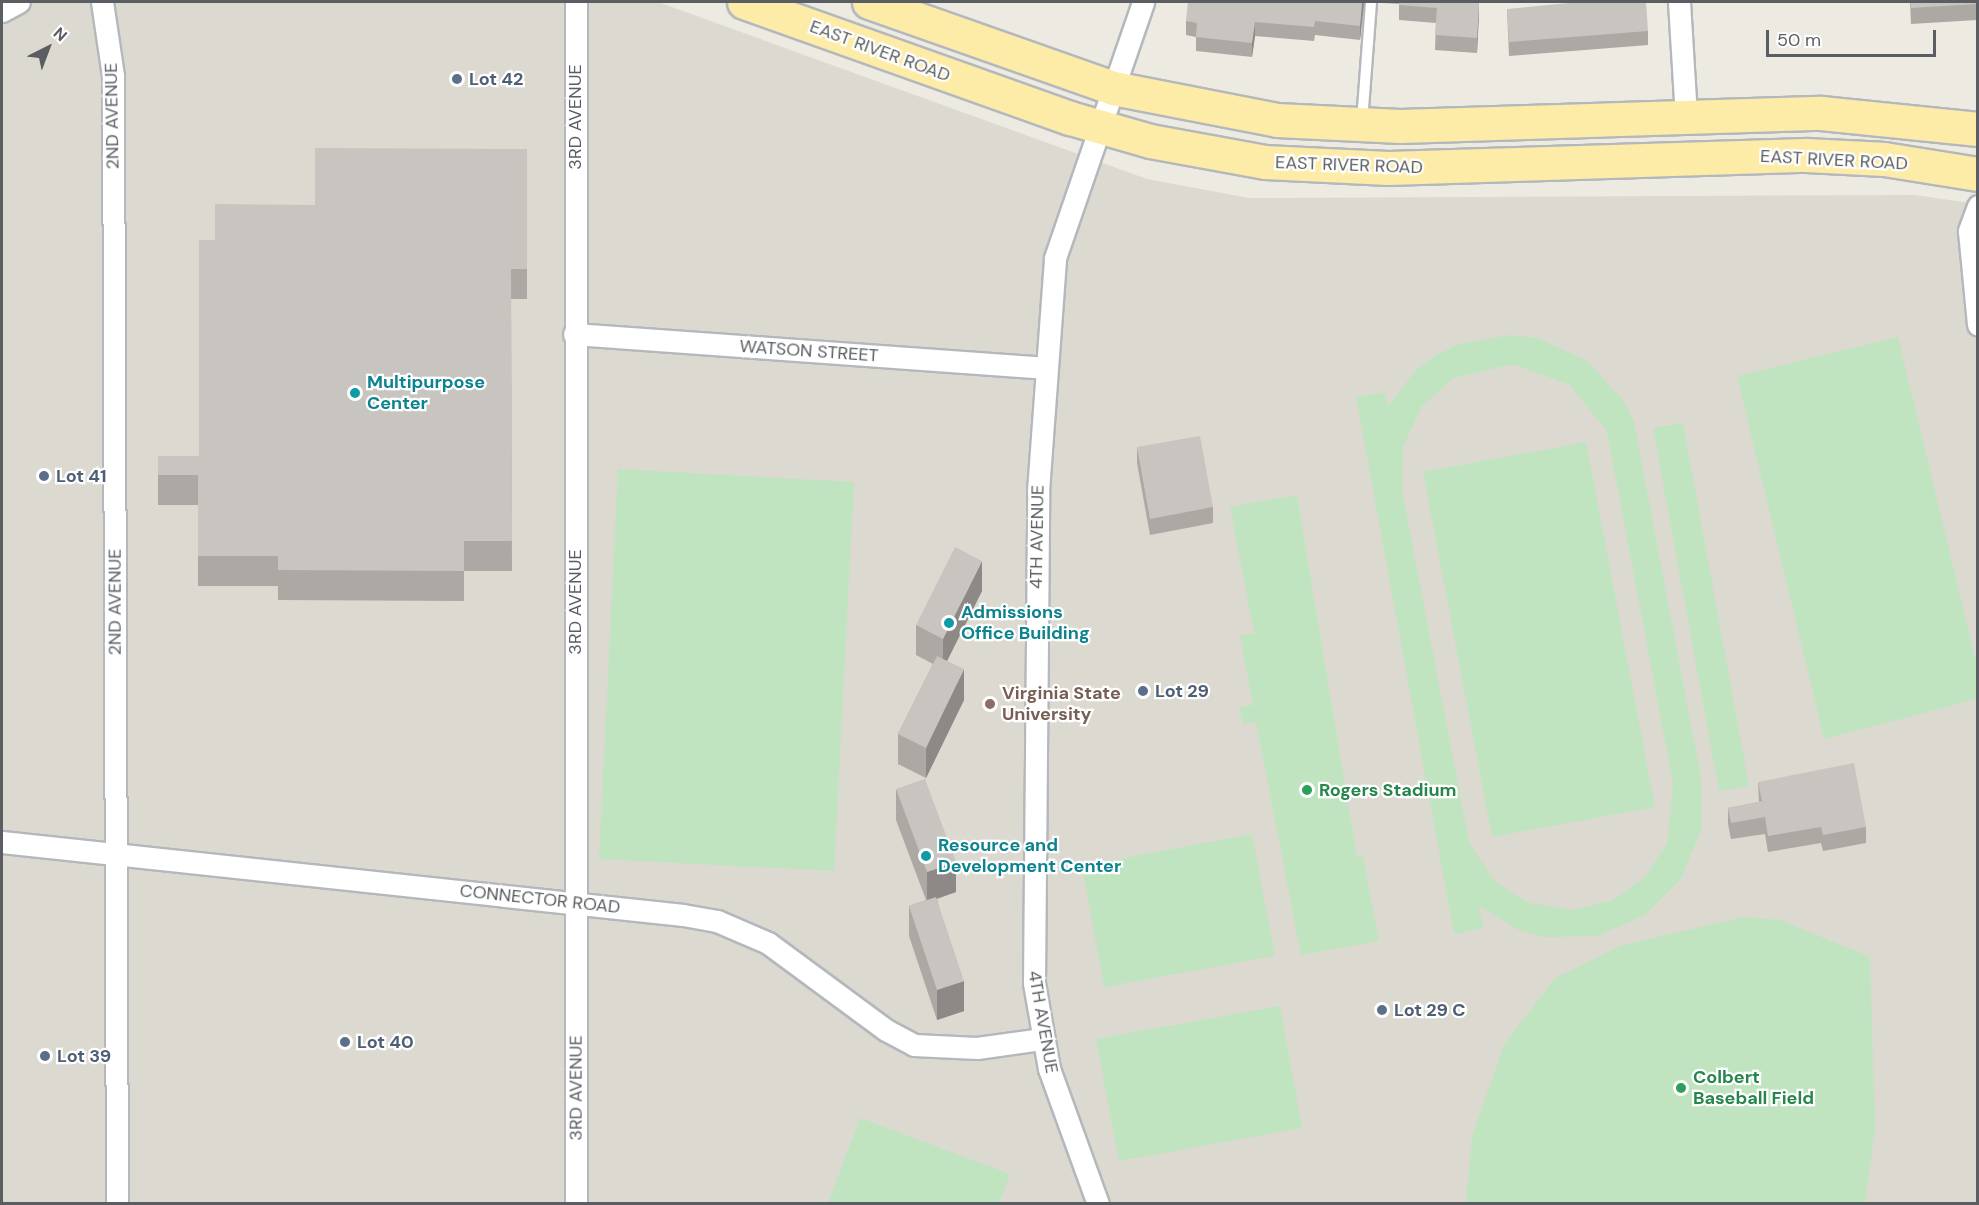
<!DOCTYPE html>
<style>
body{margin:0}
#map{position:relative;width:1979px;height:1205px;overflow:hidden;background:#edeae2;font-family:"DM Sans",sans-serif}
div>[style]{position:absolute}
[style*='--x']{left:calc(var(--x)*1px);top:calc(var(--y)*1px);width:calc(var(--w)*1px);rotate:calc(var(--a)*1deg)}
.education>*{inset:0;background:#dcd9d0}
.green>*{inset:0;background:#c0e4bf}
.roads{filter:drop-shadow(2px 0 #b4b8bc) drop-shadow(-2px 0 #b4b8bc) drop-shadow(0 2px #b4b8bc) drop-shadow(0 -2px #b4b8bc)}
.lane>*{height:10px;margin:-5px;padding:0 5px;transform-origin:5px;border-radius:5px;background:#fff}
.street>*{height:21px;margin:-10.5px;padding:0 10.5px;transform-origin:10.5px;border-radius:10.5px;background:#fff}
.primary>*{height:33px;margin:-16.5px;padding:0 16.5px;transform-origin:16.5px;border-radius:16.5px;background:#fceca8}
.wall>*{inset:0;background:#aca9a4}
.shaded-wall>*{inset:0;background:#8c8986}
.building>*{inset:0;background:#c8c4bf}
.dots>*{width:16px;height:16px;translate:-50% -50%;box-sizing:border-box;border:3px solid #fff;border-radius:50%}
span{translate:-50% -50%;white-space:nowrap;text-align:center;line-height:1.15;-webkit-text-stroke:4.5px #fff;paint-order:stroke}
.street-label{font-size:18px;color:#5a5e62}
.service-label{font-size:18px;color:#4e5e75;font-weight:700}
.left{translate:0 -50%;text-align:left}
.culture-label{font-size:18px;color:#0d838f;font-weight:700}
.education-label{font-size:18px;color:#785e54;font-weight:700}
.leisure-label{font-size:18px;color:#27864d;font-weight:700}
.frame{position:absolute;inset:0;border:3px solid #5a5e62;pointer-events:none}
.north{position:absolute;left:18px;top:18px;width:60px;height:60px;-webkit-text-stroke:4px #fff;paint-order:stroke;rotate:42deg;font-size:16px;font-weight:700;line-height:24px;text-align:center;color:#5a5e62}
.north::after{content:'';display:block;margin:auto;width:21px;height:27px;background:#5a5e62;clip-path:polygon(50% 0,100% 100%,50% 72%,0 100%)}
.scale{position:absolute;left:1766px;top:30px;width:170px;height:27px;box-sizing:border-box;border:3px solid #5a5e62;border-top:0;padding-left:8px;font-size:18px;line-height:21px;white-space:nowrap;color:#5a5e62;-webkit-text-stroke:4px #fff;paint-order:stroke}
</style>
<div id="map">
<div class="education">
<i style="clip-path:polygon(2px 2px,658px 2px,1147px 179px,1249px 198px,1915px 195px,1977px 204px,1977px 1203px,2px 1204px)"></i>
</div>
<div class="green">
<i style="clip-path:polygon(evenodd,1510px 335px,1537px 338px,1586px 360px,1622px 399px,1634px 421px,1701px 778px,1702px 828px,1681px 879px,1645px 915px,1597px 936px,1543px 937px,1519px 930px,1479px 906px,1483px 928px,1454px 934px,1356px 397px,1385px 392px,1388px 406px,1415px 371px,1436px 355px,1459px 344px,1510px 335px,1513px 364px,1570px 385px,1607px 432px,1673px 784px,1667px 844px,1645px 877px,1613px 900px,1573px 910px,1530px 903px,1510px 892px,1492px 878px,1469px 842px,1402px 490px,1403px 447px,1422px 406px,1454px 378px,1513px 364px)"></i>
<i style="clip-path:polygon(1898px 337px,1977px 666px,1977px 699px,1824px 739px,1737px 376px)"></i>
<i style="clip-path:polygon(1683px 423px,1749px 786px,1719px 791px,1653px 428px)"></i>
<i style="clip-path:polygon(1586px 442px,1655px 807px,1492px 837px,1423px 472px)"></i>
<i style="clip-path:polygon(618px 469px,854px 482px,834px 871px,599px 859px)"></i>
<i style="clip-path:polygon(1297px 495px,1357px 857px,1363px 856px,1379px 941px,1301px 955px,1256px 722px,1243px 724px,1239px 707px,1253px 705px,1240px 636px,1254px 633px,1230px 507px)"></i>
<i style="clip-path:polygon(1252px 834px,1275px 956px,1104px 987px,1082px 866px)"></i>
<i style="clip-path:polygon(1743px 917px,1780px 920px,1870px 957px,1875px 1130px,1865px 1203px,1466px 1203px,1472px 1136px,1504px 1045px,1555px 978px,1620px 946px)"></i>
<i style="clip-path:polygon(1280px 1006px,1302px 1128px,1119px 1161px,1096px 1039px)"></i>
<i style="clip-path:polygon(860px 1118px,1010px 1174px,999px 1203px,828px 1203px)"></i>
</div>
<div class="roads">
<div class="lane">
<i style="--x:1362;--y:122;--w:120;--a:-85.7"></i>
</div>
<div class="street">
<i style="--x:102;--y:2;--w:75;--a:81.5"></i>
<i style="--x:113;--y:76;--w:1128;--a:89.8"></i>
<i style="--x:576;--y:2;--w:1202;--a:90"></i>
<i style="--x:1679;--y:2;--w:113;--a:86.5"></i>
<i style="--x:2;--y:11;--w:19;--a:-28"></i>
<i style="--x:1978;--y:206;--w:27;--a:110"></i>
<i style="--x:1969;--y:231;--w:94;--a:84.5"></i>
<i style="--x:574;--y:334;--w:471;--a:4.1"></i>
<i style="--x:2;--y:842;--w:685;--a:6.12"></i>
<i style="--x:683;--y:915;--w:35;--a:10"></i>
<i style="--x:717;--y:921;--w:56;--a:23.3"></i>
<i style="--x:768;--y:943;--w:147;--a:36.4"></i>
<i style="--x:886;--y:1030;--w:32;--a:28"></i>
<i style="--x:914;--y:1045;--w:63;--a:2.7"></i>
<i style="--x:977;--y:1048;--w:66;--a:-7.9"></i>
<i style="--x:1098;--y:1204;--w:144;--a:-109.9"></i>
<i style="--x:1049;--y:1069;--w:87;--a:-99.9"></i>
<i style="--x:1034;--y:983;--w:492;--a:-89.5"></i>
<i style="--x:1038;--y:491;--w:234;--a:-85.8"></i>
<i style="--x:1055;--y:258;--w:271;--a:-71"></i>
</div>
<div class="primary">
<i style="--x:744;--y:2;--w:346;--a:19.6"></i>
<i style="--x:1070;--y:118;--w:83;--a:16"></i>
<i style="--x:1150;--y:141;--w:117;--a:10.3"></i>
<i style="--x:1265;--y:162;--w:123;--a:2.8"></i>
<i style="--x:1388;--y:168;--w:418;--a:-1.8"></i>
<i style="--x:1806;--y:155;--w:78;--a:2.9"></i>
<i style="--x:1884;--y:159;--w:95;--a:9.1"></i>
<i style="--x:869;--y:2;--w:259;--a:19.4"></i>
<i style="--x:1113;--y:88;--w:167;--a:11"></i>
<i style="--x:1277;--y:120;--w:123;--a:2.8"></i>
<i style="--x:1400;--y:126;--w:421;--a:-1.8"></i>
<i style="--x:1821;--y:113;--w:158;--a:5.8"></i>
</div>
</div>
<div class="wall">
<i style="clip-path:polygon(1286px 2px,1364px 2px,1360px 40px,1315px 35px,1314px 41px,1255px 36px,1252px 57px,1196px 51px,1196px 37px,1186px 35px,1186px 21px,1286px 3px)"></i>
<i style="clip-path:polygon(1383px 2px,1479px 2px,1477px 53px,1435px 50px,1436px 23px,1399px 20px,1399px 4px,1383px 3px)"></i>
<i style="clip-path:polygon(1910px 2px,1977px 2px,1977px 20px,1911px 24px)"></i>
<i style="clip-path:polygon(1507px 9px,1648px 31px,1648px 45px,1509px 56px)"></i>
<i style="clip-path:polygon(527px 149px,527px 299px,511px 299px,512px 571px,464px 571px,464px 601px,278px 600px,278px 586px,198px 586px,198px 505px,158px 505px,158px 456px,199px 456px,215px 240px,315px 205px)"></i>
<i style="clip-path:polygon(1137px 447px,1213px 507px,1213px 523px,1150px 535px,1137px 463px)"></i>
<i style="clip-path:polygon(982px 591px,947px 661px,964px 700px,926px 778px,898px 764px,898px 734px,933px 664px,916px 655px,916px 625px)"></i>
<i style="clip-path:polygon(1758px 782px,1866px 827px,1866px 843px,1823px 851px,1821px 843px,1768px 852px,1765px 834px,1731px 839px,1728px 824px,1728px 808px,1759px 802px)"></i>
<i style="clip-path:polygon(896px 789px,956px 892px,937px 899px,964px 1011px,937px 1020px,909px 936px,909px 906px,926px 900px,896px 820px)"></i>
</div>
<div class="shaded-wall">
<i style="clip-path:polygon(1362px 2px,1364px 2px,1360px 40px,1360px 26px)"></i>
<i style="clip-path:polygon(1479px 2px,1479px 15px,1477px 53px,1477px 38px)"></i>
<i style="clip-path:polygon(1255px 22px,1255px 36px,1252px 57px,1252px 43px)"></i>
<i style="clip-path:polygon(982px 561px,982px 591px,943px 669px,943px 639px)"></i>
<i style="clip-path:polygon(964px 669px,964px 700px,926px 778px,926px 748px)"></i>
<i style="clip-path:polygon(956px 862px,956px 892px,927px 902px,927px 872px)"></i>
<i style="clip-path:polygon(964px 981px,964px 1011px,937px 1020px,937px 990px)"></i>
</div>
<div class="building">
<i style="clip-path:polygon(1188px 2px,1282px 2px,1286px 3px,1286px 2px,1362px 2px,1360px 26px,1315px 21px,1314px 27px,1255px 22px,1252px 43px,1196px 37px,1197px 23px,1186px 21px)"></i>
<i style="clip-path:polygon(1399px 2px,1479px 2px,1477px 38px,1435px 35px,1437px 8px,1399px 5px)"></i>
<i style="clip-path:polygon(1579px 2px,1646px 2px,1648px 31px,1509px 42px,1507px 9px)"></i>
<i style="clip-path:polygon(1911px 2px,1977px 2px,1977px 4px,1911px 8px)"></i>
<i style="clip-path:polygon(315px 148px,527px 149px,527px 269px,511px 269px,512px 541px,464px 541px,464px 571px,278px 570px,278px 556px,198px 556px,198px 475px,158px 475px,158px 456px,199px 456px,199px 240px,215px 240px,215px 204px,315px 205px)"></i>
<i style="clip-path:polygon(1200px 436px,1213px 507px,1150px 519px,1137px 447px)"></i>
<i style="clip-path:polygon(955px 547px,982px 561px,943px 639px,916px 625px)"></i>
<i style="clip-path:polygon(937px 656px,964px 669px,926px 748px,898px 734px)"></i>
<i style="clip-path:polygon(1854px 763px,1866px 827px,1823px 835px,1821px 827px,1768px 836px,1765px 817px,1731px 823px,1728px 808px,1762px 801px,1758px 782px)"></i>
<i style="clip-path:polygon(925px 779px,956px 862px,927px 872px,896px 789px)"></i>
<i style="clip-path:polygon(936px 897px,964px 981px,937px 990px,909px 906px)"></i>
</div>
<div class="dots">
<i style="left:457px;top:79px;background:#5c6f8a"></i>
<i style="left:355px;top:393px;background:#0f9aa8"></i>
<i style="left:44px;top:476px;background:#5c6f8a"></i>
<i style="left:949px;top:623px;background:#0f9aa8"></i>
<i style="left:1143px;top:691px;background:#5c6f8a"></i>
<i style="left:990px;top:704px;background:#8d6e63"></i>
<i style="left:1307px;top:790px;background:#2e9e5b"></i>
<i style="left:926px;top:856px;background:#0f9aa8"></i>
<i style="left:1382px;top:1010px;background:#5c6f8a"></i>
<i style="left:345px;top:1042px;background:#5c6f8a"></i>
<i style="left:45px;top:1056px;background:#5c6f8a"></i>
<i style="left:1681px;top:1088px;background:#2e9e5b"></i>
</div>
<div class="street-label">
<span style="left:880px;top:51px;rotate:20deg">EAST RIVER ROAD</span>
<span style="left:112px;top:116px;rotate:-91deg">2ND AVENUE</span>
<span style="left:575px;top:117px;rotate:-90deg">3RD AVENUE</span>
<span style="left:1834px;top:160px;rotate:3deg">EAST RIVER ROAD</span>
<span style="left:1349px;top:165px;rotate:2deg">EAST RIVER ROAD</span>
<span style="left:809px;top:351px;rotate:4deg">WATSON STREET</span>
<span style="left:1037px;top:537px;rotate:-89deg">4TH AVENUE</span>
<span style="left:115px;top:602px;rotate:-90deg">2ND AVENUE</span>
<span style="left:575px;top:602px;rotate:-90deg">3RD AVENUE</span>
<span style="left:540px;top:899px;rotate:6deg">CONNECTOR ROAD</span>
<span style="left:1043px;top:1022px;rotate:80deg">4TH AVENUE</span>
<span style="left:576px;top:1088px;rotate:-90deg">3RD AVENUE</span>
</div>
<div class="service-label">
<span class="left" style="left:469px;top:79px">Lot 42</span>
<span class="left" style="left:56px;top:476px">Lot 41</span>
<span class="left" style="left:1155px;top:691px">Lot 29</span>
<span class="left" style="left:1394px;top:1010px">Lot 29 C</span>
<span class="left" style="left:357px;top:1042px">Lot 40</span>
<span class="left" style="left:57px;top:1056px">Lot 39</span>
</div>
<div class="culture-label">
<span class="left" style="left:367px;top:393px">Multipurpose<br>Center</span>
<span class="left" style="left:961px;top:623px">Admissions<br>Office Building</span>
<span class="left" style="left:938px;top:856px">Resource and<br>Development Center</span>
</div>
<div class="education-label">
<span class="left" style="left:1002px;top:704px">Virginia State<br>University</span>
</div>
<div class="leisure-label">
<span class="left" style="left:1319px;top:790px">Rogers Stadium</span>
<span class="left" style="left:1693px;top:1088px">Colbert<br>Baseball Field</span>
</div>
<div class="frame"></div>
<div class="north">N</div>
<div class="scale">50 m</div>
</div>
